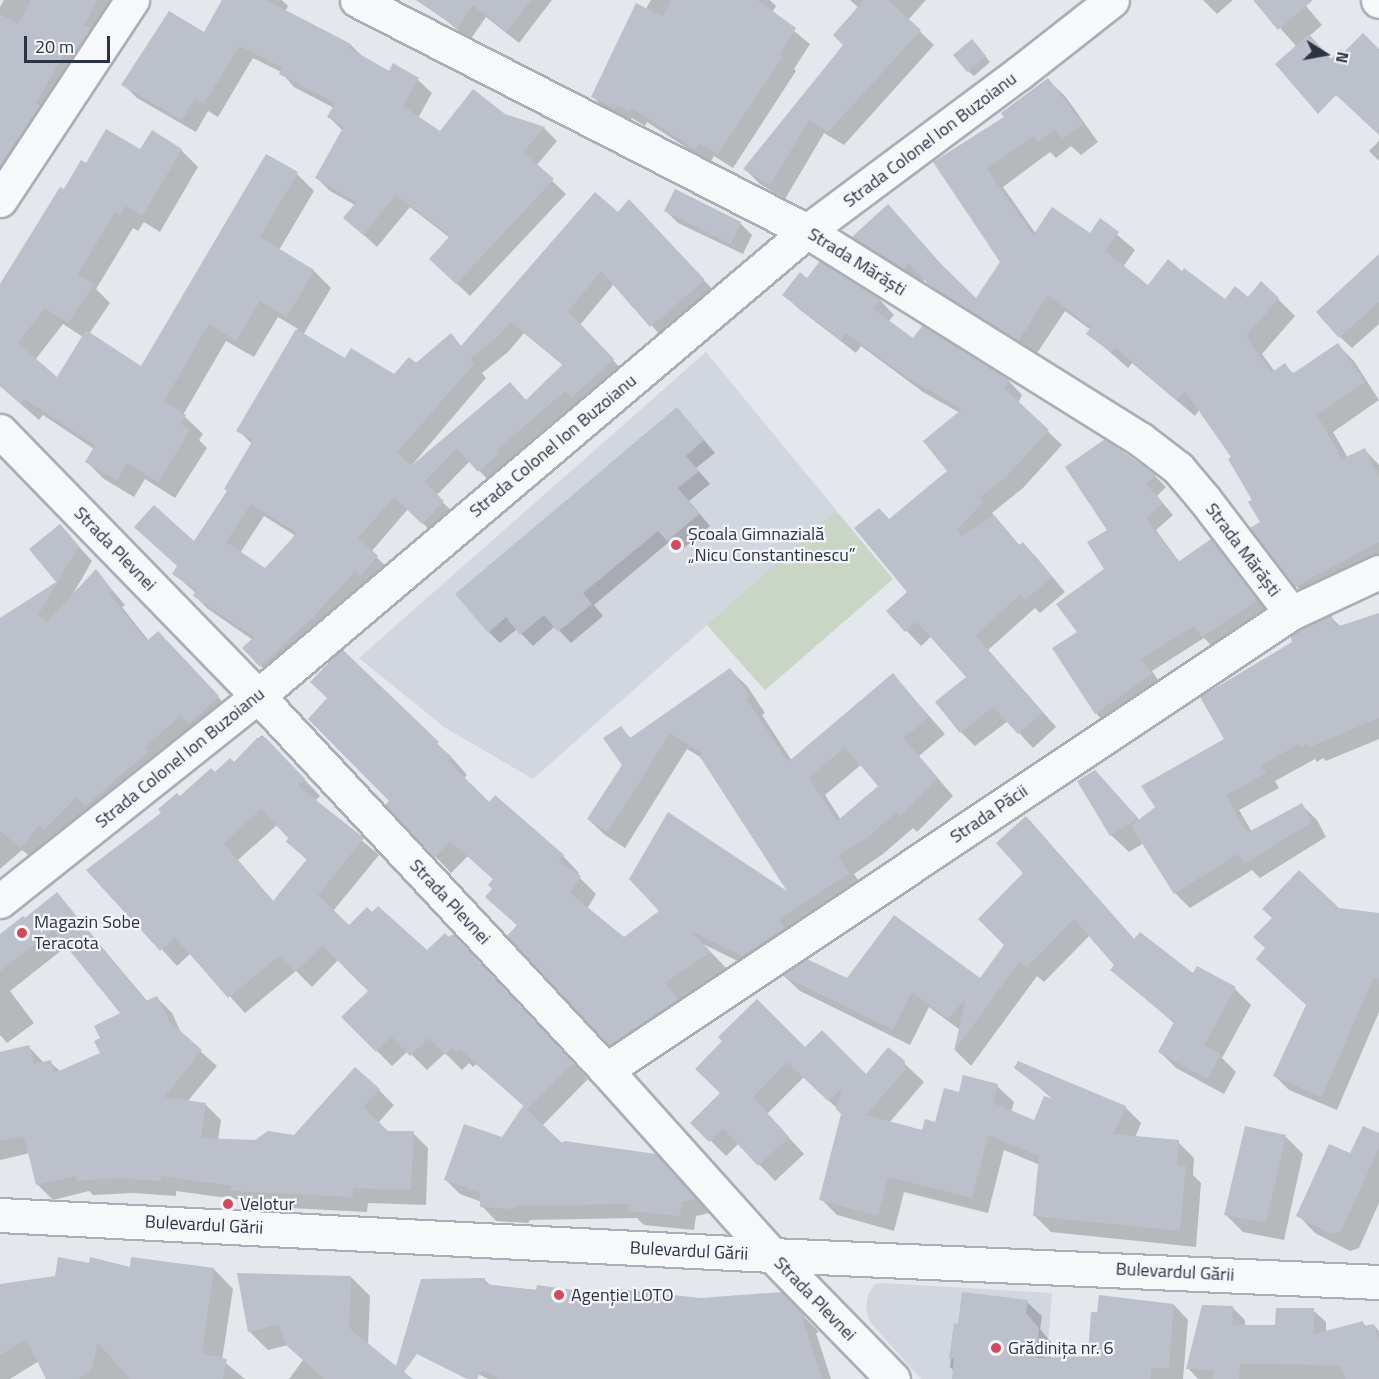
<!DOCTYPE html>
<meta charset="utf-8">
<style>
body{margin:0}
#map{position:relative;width:1379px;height:1379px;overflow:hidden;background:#e4e7ec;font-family:"Titillium Web",sans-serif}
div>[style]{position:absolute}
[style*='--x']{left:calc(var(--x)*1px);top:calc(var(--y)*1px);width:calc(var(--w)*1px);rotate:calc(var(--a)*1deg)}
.built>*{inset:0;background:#d2d6de}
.green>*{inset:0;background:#c9d6c5}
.shadow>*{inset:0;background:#0003}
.building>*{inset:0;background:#bbc0ca}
.roads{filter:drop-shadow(2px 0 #a9aeb7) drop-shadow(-2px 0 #a9aeb7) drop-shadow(0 2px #a9aeb7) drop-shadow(0 -2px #a9aeb7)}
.minor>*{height:33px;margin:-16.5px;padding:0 16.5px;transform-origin:16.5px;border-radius:16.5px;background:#f7f8fa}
.tertiary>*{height:33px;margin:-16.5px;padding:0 16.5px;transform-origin:16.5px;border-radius:16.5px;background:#f7f8fa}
.dots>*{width:16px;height:16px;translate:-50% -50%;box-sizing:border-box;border:3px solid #f4f6f9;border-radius:50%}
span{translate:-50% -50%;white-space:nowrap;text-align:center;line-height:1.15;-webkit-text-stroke:4.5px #f4f6f9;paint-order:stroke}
.street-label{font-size:18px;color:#2b3445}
.poi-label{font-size:18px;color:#2b3445}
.left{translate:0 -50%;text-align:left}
.north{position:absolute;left:1295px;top:24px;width:60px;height:60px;-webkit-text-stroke:4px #f4f6f9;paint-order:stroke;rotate:101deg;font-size:16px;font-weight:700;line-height:24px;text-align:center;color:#2b3445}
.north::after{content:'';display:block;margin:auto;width:21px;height:27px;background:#2b3445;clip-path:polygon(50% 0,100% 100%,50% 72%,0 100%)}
.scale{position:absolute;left:24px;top:36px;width:86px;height:27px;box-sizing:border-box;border:3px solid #2b3445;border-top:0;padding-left:8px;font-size:18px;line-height:21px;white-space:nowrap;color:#2b3445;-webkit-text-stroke:4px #f4f6f9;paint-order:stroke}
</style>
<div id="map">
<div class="built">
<i style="clip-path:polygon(706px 352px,893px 579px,765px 690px,707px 625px,533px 779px,444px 727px,359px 658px)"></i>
<i style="clip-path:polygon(880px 1283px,1052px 1293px,1048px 1344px,1038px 1379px,921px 1379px,869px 1321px,866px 1308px,868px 1295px,875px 1284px)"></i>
</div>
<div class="green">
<i style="clip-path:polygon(835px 511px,893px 579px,765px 690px,707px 625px)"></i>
</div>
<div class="shadow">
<i style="clip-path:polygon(4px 0,119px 0,0 200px,0 7px)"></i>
<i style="clip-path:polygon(224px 0,282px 0,288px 6px,285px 12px,351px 45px,364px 58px,389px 73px,394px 65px,418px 80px,432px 93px,418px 118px,441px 133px,504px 116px,544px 128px,557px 141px,536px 166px,566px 194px,470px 296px,444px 272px,450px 238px,410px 207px,377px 247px,345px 218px,355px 205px,330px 191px,317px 178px,343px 131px,329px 117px,334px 108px,294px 87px,281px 72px,253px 58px,218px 117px,208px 111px,196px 132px,137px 98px,123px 84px,204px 34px)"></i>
<i style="clip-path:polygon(438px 0,552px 0,519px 43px,486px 17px,470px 40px,436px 12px)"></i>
<i style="clip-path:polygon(651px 0,770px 0,776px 6px,772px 13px,810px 44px,794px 69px,796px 71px,733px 168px,714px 156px,710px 163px,647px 122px,645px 126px,632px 118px,630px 123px,607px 111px,593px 97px)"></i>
<i style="clip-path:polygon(850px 0,926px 0,908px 20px,934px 45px,844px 145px,824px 133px,785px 199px,760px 184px,745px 169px,845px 45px,859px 8px)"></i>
<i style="clip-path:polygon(1203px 0,1233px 0,1217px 14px)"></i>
<i style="clip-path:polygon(1255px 0,1301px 0,1322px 25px,1297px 47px)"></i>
<i style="clip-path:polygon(977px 46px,990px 62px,974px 76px,968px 71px)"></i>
<i style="clip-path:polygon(1048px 80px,1065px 96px,1098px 142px,1081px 155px,1071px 146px,1056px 158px,1050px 152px,1003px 187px,1036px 234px,1090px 235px,1100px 220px,1135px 250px,1123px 267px,1148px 287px,1225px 301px,1248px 300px,1262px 283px,1295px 316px,1262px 354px,1275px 372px,1285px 365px,1294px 374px,1338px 345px,1354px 361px,1379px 400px,1333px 432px,1348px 458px,1365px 450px,1379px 465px,1379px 567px,1313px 603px,1296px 586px,1262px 522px,1233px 458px,1200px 409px,1195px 416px,1132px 363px,1128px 368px,1088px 333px,1091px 330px,1065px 311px,1035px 356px,946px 301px,925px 279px,921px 285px,870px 253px,854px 237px,955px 279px,977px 300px,1002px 262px,935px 163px,1006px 117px)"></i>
<i style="clip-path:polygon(1379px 141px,1379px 161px,1369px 151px)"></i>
<i style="clip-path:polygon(evenodd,181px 150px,198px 167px,160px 232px,144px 222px,138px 231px,133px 228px,96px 289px,110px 303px,89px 334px,142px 368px,297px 174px,314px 191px,279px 250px,314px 271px,331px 288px,303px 335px,345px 360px,395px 376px,416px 364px,451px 335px,462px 347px,618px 214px,642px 214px,716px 293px,664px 339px,614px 284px,580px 325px,625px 373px,492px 484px,470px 461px,436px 496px,456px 515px,436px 536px,408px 509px,371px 552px,390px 570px,274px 678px,261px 666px,253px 640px,208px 609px,195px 596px,196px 593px,174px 574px,228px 492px,252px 444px,238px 430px,298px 329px,278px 317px,254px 357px,226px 341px,183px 415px,203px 434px,199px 440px,207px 448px,175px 498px,145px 479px,134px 497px,104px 479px,87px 462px,94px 449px,43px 415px,39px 420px,0 386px,0 295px,64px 191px,86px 165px,141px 151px,181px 150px,63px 324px,83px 337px,57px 379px,35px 360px,63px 324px,181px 150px,524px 333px,564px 366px,527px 402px,407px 471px,486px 378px,482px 373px,508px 352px,524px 333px,181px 150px,264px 516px,296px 536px,265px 570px,240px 553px,264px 516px)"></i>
<i style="clip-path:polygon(666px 211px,740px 223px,752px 235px,743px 254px,678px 223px)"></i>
<i style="clip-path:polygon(1379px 260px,1379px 324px,1352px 348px,1340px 337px)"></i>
<i style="clip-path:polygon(807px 280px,880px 300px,894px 315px,888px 322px,914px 340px,1008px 380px,1022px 395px,1018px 403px,1062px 445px,1023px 488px,992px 513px,1020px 546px,1023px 544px,1037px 558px,1065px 592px,1040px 613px,1035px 608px,988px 650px,1056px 727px,1033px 748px,1008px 721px,975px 746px,961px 732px,969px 677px,932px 636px,921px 646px,888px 611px,909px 592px,890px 520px,949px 471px,960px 413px,923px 392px,861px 346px,856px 353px,799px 309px,784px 295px)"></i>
<i style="clip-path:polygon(688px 421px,715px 453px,696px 468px,710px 484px,689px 501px,710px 526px,679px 552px,669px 542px,594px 605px,603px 616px,571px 643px,555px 626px,533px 646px,517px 629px,500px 643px,489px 632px)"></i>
<i style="clip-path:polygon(1105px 441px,1155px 476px,1166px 487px,1157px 496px,1173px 515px,1156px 530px,1180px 563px,1211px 541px,1268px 612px,1214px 648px,1204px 638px,1152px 671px,1162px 686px,1107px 725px,1096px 713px,1079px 633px,1106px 569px,1109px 530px)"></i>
<i style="clip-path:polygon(60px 526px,92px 561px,73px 594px,96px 571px,125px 605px,122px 607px,149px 641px,172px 647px,232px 712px,36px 861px,22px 850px,0 869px,0 620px,58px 582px,31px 549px)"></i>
<i style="clip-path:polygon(1379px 615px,1379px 739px,1326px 761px,1323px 758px,1317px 762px,1315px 759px,1275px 781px,1279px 788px,1239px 810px,1252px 832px,1302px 805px,1317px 820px,1326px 837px,1260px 878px,1252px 870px,1190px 908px,1175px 893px,1144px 843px,1129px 852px,1111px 835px,1095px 772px,1140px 821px,1157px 807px,1226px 740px,1294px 643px,1331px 617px,1341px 627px)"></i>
<i style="clip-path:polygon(evenodd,342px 651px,454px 760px,467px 775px,464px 778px,489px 804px,563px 856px,579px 873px,577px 875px,596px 894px,587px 909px,624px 939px,793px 897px,702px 758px,687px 749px,625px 848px,605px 835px,588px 819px,624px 765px,620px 728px,632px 739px,730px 670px,747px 686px,765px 713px,762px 715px,792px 761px,893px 675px,945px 734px,919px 756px,953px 796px,917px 832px,913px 828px,883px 854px,854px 874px,865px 891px,760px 972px,703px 944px,727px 969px,680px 1000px,693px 1017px,627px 1061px,610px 1045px,518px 926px,487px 897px,494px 889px,494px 880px,468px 856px,451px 873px,435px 856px,391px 801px,329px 698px,342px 651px,862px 764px,881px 786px,841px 820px,825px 795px,862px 764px)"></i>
<i style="clip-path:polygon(evenodd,262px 735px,320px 796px,315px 801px,379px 855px,333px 911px,349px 927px,427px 953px,469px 952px,588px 1079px,542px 1126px,562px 1146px,670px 1170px,709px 1213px,696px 1216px,694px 1230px,644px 1225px,637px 1218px,530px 1220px,528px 1223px,496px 1221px,482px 1206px,482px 1202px,460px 1194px,446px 1180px,502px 1139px,525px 1107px,476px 1064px,473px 1067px,469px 1063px,462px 1070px,445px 1053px,427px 1070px,408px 1051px,392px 1066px,343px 1017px,370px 991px,339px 959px,312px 987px,296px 971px,245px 1013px,191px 953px,177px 966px,89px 870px,180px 798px,215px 774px,234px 764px,262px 735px,277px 825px,290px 838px,288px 842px,308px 861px,274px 902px,238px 860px,277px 825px)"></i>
<i style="clip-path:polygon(1026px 818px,1135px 940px,1193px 975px,1235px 989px,1251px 1005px,1222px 1058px,1236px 1072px,1224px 1094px,1176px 1068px,1160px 1052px,1175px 1024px,1112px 970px,1116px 965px,1090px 935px,1044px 982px,1037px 976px,971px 1066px,955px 1050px,960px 1030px,929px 1007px,910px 1045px,800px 991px,784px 976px,848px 980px,980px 980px,1006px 944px,1025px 873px)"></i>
<i style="clip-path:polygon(57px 894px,148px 1002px,157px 998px,172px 1013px,182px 1035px,217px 1066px,187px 1102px,205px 1104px,221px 1120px,218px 1140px,256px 1142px,294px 1137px,379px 1090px,394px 1105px,378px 1123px,388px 1132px,413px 1133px,428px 1148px,426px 1205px,368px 1203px,367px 1212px,248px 1206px,242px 1200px,176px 1191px,176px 1196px,133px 1193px,93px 1195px,89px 1191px,53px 1200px,38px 1185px,30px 1153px,0 1160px,0 1054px,28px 1046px,44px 1063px,50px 1062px,61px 1072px,102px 1054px,102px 1038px,122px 1014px,67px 946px,10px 991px,34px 1023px,7px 1043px,0 1035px,0 937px)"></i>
<i style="clip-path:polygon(1338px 910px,1379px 914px,1379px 1012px,1337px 1110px,1289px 1090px,1275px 1076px,1308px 1006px)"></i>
<i style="clip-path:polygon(805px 1049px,866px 1076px,889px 1049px,924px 1082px,889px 1123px,923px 1132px,936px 1124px,960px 1094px,997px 1086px,1014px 1102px,1011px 1112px,1035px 1122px,1054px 1100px,1016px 1068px,1125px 1107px,1141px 1123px,1135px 1138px,1178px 1142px,1194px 1158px,1193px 1175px,1201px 1183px,1196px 1247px,1051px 1232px,1035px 1216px,1040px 1165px,1004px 1150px,988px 1213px,904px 1192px,894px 1231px,837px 1215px,821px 1199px,843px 1114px,804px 1077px,767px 1114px,804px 1154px,775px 1181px,739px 1143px,726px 1156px,693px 1123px)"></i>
<i style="clip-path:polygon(1379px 1134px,1379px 1203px,1359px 1248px,1350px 1251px,1315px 1233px,1298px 1215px,1351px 1155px)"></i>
<i style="clip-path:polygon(1286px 1137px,1303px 1154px,1284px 1240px,1243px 1232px,1225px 1214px)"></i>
<i style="clip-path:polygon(90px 1265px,131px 1269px,214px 1269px,233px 1289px,222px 1360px,245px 1379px,48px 1379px,39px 1361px,10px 1379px,0 1379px,0 1286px,56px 1277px)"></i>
<i style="clip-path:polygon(351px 1277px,370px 1296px,368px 1345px,409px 1379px,289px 1379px,303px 1360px,288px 1345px,268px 1350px,249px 1331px)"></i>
<i style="clip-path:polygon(485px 1280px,491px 1286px,618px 1297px,700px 1299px,782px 1294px,819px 1332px,816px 1333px,831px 1379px,488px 1379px,423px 1346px)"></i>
<i style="clip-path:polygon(1027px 1302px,1042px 1316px,1040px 1329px,1053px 1344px,1051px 1359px,1089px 1358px,1174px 1305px,1188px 1320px,1183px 1379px,953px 1379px,954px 1371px,950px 1367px,955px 1325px)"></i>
<i style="clip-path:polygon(1232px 1307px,1245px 1320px,1245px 1326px,1277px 1326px,1313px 1310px,1326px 1322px,1326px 1332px,1362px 1322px,1367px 1327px,1374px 1325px,1379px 1331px,1379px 1379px,1198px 1379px,1188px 1368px)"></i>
</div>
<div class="building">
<i style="clip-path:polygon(31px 0,98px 0,84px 25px,91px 28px,75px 53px,67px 49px,36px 103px,40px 106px,0 166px,0 14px,18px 24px)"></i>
<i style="clip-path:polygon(222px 0,266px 0,351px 44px,349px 48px,389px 71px,393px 63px,419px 78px,403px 106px,440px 131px,473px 89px,505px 114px,545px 127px,523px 152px,554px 179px,456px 284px,429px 259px,450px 236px,396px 195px,363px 235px,343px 218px,356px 202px,315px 178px,344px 126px,327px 117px,335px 103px,279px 74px,282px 67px,239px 46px,204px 104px,194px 99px,182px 120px,121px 85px,169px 11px,204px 32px)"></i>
<i style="clip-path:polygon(416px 0,531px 0,506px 32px,473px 5px,457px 28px)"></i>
<i style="clip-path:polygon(671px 0,757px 0,796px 28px,780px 54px,783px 56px,718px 154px,699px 143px,695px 149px,632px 108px,630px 112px,617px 105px,615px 109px,591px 97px,636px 3px,663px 17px)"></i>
<i style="clip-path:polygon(864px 0,888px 0,921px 30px,828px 132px,809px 120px,770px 185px,743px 169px,843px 45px,833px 35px)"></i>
<i style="clip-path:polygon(1253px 0,1313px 0,1278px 30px)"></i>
<i style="clip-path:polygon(1363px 33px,1379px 49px,1379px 135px,1336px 95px,1318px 114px,1275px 64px,1309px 34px,1331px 59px,1341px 49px,1344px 52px)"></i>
<i style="clip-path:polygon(972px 39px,986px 56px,967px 72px,953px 55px)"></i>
<i style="clip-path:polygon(1048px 78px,1083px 124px,1063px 139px,1055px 129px,1038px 142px,1033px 136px,987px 169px,1033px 235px,1052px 207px,1090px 233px,1100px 218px,1119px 232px,1105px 251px,1148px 285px,1168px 259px,1182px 271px,1184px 268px,1225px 299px,1235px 286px,1248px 297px,1261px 281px,1279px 298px,1246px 336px,1271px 373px,1285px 363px,1292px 374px,1338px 343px,1365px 382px,1317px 415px,1342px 459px,1365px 448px,1379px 479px,1379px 542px,1295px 587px,1250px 528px,1260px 522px,1248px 502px,1252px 500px,1228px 459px,1231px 457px,1185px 391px,1177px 400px,1115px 347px,1111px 352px,1086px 334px,1091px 327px,1048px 295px,1018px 341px,928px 284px,909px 263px,904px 269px,852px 237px,888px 204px,942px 265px,976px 298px,1000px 262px,933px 162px,1004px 117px,1001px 113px)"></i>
<i style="clip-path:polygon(106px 129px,140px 149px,152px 130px,182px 149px,142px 216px,126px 206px,120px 215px,115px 212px,78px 274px,94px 284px,68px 323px,45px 308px,18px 343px,57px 377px,86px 330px,141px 366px,266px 154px,298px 172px,260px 237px,314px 270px,287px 317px,260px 301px,236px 341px,209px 324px,164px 401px,186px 415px,181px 424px,190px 430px,158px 482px,127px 463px,117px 481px,85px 462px,95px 445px,25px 399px,21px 404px,0 386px,0 284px,60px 187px,64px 189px,81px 160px,86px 163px)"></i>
<i style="clip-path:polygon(675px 189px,741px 222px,731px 244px,664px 211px)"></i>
<i style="clip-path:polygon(evenodd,595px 192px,618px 212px,629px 199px,705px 280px,650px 327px,601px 271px,568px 311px,614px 359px,572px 397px,565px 391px,496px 451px,499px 454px,478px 472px,457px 448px,424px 482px,444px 501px,422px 524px,394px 497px,358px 538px,378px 556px,360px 576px,355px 571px,315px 615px,260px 667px,242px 648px,254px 637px,193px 596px,196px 590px,172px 574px,177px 566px,134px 527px,154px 505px,194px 541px,227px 491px,224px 489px,253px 440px,236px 431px,296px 329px,345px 358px,351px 348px,394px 374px,409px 357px,416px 363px,451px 333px,461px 346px,595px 192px,511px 322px,563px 364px,526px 400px,510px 382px,411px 466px,397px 452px,474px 364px,470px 359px,496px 338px,511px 322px,595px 192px,251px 504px,297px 533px,265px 568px,226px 542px,251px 504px)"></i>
<i style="clip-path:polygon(1379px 254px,1379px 302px,1339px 338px,1316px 312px)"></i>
<i style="clip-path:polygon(820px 261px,881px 299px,873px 309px,913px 338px,923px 325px,1009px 379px,1004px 388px,1049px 430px,1006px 477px,979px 498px,983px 502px,957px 530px,962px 536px,994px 515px,1019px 545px,1023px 542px,1052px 577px,1025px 600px,1020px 595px,975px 635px,1043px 712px,1018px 734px,993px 707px,960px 733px,935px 702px,966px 677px,917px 622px,905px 632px,886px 611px,907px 592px,854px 528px,879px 508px,889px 519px,947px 471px,923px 441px,962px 409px,908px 378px,846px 333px,841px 340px,782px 295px,800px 272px,807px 278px)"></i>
<i style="clip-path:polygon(677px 407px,704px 440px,686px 456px,699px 471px,678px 488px,699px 514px,667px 541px,658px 531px,583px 593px,592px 604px,558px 632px,544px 615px,520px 635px,506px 617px,488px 633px,455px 594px)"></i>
<i style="clip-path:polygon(1105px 439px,1156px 475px,1146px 484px,1163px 503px,1146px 518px,1178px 562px,1211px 539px,1258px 600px,1202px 637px,1194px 626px,1141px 659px,1152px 674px,1095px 714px,1052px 648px,1077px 632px,1056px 604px,1104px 569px,1087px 542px,1107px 530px,1065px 467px)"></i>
<i style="clip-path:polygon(60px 524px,79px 546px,38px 615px,47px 622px,96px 569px,112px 590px,109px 593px,147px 641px,158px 631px,219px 696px,189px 724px,181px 715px,145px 747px,149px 751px,85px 806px,77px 797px,44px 830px,39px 825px,21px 848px,0 831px,0 618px,56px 582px,29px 549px)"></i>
<i style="clip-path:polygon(1379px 613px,1379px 718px,1310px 747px,1307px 744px,1301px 748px,1299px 744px,1261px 765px,1266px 773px,1226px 795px,1247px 833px,1302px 803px,1312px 822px,1244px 864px,1238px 854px,1174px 894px,1131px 826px,1155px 807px,1141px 786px,1224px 739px,1200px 697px,1292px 642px,1290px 636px,1300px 629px,1331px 615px,1336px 627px)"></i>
<i style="clip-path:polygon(evenodd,342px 649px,439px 742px,437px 744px,452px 757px,448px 761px,489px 802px,495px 795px,564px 855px,558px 861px,581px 876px,570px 893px,624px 937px,659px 911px,629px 879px,668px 812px,787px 891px,700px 757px,702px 753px,670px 733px,608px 832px,587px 819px,622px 765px,603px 738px,621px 726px,630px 738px,730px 668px,750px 696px,746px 698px,788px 762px,893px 673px,929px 717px,903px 738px,938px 778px,900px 816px,896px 812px,867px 838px,838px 856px,849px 874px,779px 919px,784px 928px,742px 956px,691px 931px,711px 952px,665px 983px,678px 999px,609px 1046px,507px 936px,517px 925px,485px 897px,492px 889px,488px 885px,493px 879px,450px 841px,434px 857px,385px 805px,389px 801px,308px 719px,327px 698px,310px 682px,342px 649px,845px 747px,878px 786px,837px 821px,809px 778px,845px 747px)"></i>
<i style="clip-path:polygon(evenodd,257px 738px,266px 738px,305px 779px,298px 786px,364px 838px,318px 895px,349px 925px,367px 907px,372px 912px,378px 906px,427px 950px,445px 933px,449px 937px,453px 934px,573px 1063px,527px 1109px,460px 1049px,456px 1053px,452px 1048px,445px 1055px,429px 1038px,410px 1056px,391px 1036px,376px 1052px,341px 1017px,368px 991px,322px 945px,295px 972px,279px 956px,228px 998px,175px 937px,160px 951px,86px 870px,161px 813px,158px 809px,177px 793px,180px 796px,211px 768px,215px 772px,230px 758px,234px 762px,257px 738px,261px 809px,288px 838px,286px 842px,307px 859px,273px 901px,223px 843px,261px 809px)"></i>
<i style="clip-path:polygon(1095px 770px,1138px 818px,1110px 836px,1077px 781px)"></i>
<i style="clip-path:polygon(1026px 816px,1134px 939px,1140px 932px,1193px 973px,1197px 966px,1236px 987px,1204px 1045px,1221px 1054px,1207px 1079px,1158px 1052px,1174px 1022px,1110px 970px,1114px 965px,1074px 919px,1027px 967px,1020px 961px,954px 1051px,966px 998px,948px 1019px,912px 992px,893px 1030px,781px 975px,807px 959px,847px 978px,894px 915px,980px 978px,1004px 945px,978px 919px,1023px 873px,996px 843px)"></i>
<i style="clip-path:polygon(1299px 870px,1339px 908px,1379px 913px,1379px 979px,1373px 978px,1322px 1097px,1273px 1076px,1306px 1005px,1256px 959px,1265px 948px,1253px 937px,1272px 918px,1262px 909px)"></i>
<i style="clip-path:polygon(57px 892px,146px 1001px,157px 996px,170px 1022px,202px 1050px,164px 1097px,206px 1103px,201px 1138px,255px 1140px,268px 1131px,294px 1135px,355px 1067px,380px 1089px,363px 1107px,388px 1131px,414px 1131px,411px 1190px,353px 1188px,353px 1197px,231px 1191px,231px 1186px,161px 1176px,161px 1181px,116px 1178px,77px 1181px,76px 1176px,36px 1185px,24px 1136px,0 1141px,0 1052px,29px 1045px,34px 1064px,51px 1060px,54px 1073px,100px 1053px,94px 1041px,100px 1038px,94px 1026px,120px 1013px,53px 930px,0 971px,0 934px,23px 916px,25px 918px)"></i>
<i style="clip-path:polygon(757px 999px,805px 1047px,822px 1030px,866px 1074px,888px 1047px,905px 1061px,905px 1070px,866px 1115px,922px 1130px,925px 1119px,935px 1122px,944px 1088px,959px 1092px,963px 1075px,998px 1084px,993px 1103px,1034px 1120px,1044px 1096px,1056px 1100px,1014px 1068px,1018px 1061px,1126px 1106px,1114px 1134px,1179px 1140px,1177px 1164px,1186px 1166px,1180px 1231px,1033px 1216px,1039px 1156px,988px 1135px,972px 1198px,888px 1177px,878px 1216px,819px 1200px,841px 1114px,836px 1109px,842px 1088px,828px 1101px,787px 1062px,753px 1097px,789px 1137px,758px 1166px,723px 1128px,709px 1142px,690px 1123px,720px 1093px,695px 1069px,722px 1041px,718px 1037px)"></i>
<i style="clip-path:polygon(523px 1106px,562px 1143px,564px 1141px,656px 1154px,696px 1199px,682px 1202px,680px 1216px,628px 1211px,629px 1204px,515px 1206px,513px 1209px,480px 1207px,480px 1193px,444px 1180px,464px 1124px,502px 1137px)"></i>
<i style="clip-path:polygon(1245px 1126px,1286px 1135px,1266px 1223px,1224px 1215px)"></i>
<i style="clip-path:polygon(1363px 1126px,1379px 1133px,1379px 1148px,1341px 1231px,1331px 1234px,1296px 1216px,1329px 1144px,1350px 1153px)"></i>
<i style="clip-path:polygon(58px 1257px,89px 1263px,90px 1257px,130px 1267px,131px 1257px,214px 1268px,202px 1353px,227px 1359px,223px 1379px,130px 1379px,98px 1343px,91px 1370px,79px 1379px,46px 1379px,26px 1339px,0 1355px,0 1284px,55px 1276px)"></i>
<i style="clip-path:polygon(237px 1273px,351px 1276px,349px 1328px,396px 1366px,421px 1279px,485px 1278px,485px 1284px,536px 1290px,537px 1285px,617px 1296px,618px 1289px,700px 1298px,782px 1292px,805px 1316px,802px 1318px,822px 1379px,500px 1379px,482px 1370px,477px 1379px,467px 1379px,417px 1354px,404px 1372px,413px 1379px,324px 1379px,286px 1345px,279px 1324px,248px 1332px)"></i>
<i style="clip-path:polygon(962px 1292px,1028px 1300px,1026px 1313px,1039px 1328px,1036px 1358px,1088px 1356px,1091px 1312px,1097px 1312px,1099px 1295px,1174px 1304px,1169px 1368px,1151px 1368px,1150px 1379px,952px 1379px,954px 1358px,949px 1359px,954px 1323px,958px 1324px)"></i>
<i style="clip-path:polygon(1202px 1305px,1233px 1306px,1232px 1325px,1275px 1325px,1276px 1308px,1314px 1308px,1314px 1334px,1363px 1321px,1364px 1326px,1374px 1324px,1379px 1342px,1379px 1379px,1346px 1379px,1340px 1365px,1240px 1364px,1239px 1379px,1213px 1379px,1214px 1370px,1186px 1369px)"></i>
</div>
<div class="roads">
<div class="minor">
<i style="--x:357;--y:0;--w:506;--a:27.17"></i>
<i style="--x:807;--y:231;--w:393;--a:32"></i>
<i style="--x:1140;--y:439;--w:48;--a:37.3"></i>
<i style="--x:1178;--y:468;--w:42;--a:49.8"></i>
<i style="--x:1205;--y:500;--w:142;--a:52.7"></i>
<i style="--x:1378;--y:0;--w:1;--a:45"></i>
<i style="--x:0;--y:200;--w:240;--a:-56.6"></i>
<i style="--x:0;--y:431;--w:370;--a:45.8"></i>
<i style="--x:258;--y:696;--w:511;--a:47.06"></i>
<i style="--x:606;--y:1070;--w:249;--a:48.1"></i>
<i style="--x:772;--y:1255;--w:173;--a:45.7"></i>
<i style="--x:606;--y:1070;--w:823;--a:-33.71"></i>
<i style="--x:1291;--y:613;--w:97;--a:-25"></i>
</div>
<div class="tertiary">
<i style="--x:0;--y:901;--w:330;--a:-38.5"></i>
<i style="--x:258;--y:696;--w:719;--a:-40.26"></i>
<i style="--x:807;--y:231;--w:264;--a:-36.7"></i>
<i style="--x:1019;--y:73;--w:118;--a:-38.1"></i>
<i style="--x:0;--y:1215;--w:773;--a:2.97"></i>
<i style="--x:772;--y:1255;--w:608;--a:2.55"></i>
</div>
</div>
<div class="dots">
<i style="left:676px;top:545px;background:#d1495b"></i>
<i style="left:22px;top:933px;background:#d1495b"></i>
<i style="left:228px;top:1204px;background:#d1495b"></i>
<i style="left:559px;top:1295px;background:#d1495b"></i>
<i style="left:996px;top:1348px;background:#d1495b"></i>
</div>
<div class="street-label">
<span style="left:930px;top:140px;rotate:-37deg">Strada Colonel Ion Buzoianu</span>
<span style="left:857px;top:262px;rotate:32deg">Strada Mărăști</span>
<span style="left:553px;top:446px;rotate:-40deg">Strada Colonel Ion Buzoianu</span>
<span style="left:115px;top:549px;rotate:46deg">Strada Plevnei</span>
<span style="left:1243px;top:550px;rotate:53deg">Strada Mărăști</span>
<span style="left:180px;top:758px;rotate:-39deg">Strada Colonel Ion Buzoianu</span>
<span style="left:989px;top:814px;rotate:-34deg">Strada Păcii</span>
<span style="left:450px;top:902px;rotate:47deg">Strada Plevnei</span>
<span style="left:204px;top:1225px;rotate:3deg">Bulevardul Gării</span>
<span style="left:689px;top:1251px;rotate:3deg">Bulevardul Gării</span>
<span style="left:1175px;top:1272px;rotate:3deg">Bulevardul Gării</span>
<span style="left:815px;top:1299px;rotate:46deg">Strada Plevnei</span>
</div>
<div class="poi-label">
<span class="left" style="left:688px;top:545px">Școala Gimnazială<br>„Nicu Constantinescu”</span>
<span class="left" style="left:34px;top:933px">Magazin Sobe<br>Teracota</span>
<span class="left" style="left:240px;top:1204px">Velotur</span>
<span class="left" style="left:571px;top:1295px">Agenție LOTO</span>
<span class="left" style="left:1008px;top:1348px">Grădinița nr. 6</span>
</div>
<div class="north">N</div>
<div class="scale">20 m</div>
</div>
